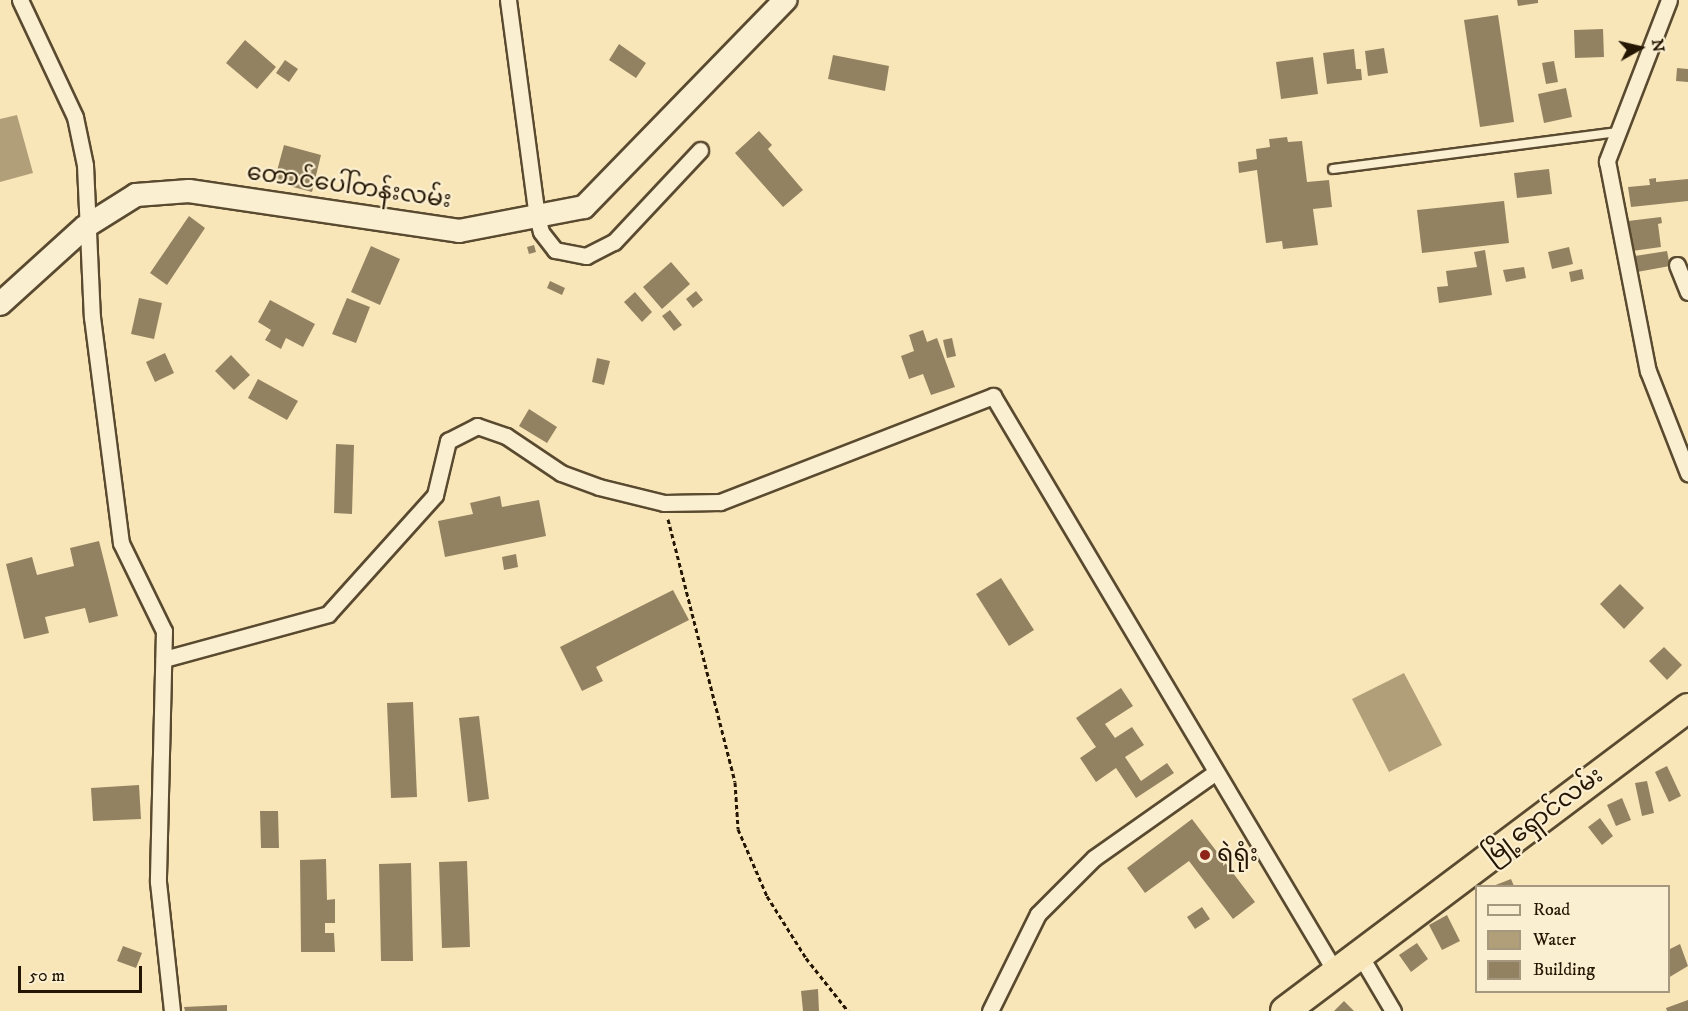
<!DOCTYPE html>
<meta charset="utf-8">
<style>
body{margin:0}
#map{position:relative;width:1688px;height:1011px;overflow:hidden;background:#f9e6b8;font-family:"IM FELL DW Pica","Noto Sans Myanmar",serif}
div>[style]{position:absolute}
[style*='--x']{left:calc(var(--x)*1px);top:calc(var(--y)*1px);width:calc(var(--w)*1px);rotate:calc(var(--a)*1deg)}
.water>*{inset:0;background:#b19f7a}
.building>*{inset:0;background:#938261}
.path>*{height:3px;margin-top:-1.5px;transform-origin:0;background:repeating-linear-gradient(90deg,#241603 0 4.5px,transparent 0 7.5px)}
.roads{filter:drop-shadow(2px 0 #594a30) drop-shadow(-2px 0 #594a30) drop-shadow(0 2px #594a30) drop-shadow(0 -2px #594a30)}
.lane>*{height:8px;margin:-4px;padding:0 4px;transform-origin:4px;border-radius:4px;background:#fbefd1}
.street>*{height:15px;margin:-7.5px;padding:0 7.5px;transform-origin:7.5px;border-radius:7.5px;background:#fbefd1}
.secondary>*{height:22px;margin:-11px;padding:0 11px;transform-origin:11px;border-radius:11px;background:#fbefd1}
.highway>*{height:28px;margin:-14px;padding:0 14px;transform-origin:14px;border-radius:14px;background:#f9e6b8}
.dots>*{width:16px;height:16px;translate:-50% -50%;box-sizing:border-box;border:3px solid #fbefd1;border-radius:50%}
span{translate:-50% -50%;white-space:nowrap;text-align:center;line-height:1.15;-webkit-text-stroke:4.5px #fbefd1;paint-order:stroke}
.street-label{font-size:24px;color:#241603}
.poi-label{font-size:24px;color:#241603}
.left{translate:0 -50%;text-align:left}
.legend{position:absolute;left:1475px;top:885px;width:195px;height:108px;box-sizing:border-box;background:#fbefd1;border:2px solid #a5987f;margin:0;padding:8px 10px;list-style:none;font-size:18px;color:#241603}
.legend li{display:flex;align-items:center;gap:12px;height:30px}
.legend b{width:30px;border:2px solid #a5987f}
.north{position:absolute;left:1610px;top:18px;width:60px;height:60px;-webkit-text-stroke:4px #fbefd1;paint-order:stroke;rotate:82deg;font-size:16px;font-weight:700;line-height:24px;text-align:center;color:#241603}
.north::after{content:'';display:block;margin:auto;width:21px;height:27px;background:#241603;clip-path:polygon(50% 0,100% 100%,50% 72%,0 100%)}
.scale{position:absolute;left:18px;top:966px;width:124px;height:27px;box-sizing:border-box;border:3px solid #241603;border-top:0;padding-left:8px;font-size:18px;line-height:21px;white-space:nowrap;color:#241603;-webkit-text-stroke:4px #fbefd1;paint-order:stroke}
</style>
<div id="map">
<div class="water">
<i style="clip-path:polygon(17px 115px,33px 173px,0 182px,0 119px)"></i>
<i style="clip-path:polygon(1404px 673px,1442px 745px,1389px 772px,1352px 699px)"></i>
</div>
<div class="building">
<i style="clip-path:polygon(1517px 0,1538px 0,1538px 3px,1518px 6px)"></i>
<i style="clip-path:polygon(1498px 15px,1514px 122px,1480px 127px,1464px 20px)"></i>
<i style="clip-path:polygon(1603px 29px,1604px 57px,1575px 58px,1574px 30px)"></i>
<i style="clip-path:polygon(245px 40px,276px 67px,257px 89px,226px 63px)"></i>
<i style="clip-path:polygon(619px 44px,646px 63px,636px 78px,609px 60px)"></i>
<i style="clip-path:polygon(1384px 48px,1388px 73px,1368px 76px,1365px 51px)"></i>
<i style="clip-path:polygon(1354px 49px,1356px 69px,1361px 69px,1362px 80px,1327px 84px,1323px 53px)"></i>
<i style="clip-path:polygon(833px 55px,889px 66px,885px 91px,828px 79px)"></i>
<i style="clip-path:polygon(1313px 57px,1318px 94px,1281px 99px,1276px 62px)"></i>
<i style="clip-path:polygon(285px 60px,298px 69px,289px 82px,276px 73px)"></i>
<i style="clip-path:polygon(1554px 61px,1558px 82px,1546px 84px,1542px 63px)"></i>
<i style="clip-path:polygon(1677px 68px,1688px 69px,1688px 82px,1676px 81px)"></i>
<i style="clip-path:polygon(1566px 88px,1572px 117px,1544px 123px,1538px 94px)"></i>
<i style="clip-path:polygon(759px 131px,772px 145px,768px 149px,803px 190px,783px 207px,735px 153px)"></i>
<i style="clip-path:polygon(1287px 137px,1288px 142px,1302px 141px,1307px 182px,1329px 180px,1332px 207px,1313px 209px,1318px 245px,1283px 249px,1282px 241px,1266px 243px,1257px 170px,1239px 173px,1238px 162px,1257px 159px,1256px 149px,1270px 147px,1269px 139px)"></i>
<i style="clip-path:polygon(284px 145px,321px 155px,312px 192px,274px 182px)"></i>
<i style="clip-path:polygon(1549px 169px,1552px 194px,1517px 198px,1514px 173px)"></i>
<i style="clip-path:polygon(1656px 178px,1656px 182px,1688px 179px,1688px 201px,1631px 207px,1628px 187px,1650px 185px,1649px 179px)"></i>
<i style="clip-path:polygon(1504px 201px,1509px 243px,1422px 253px,1417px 210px)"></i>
<i style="clip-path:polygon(189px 216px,205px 228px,167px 285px,150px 273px)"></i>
<i style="clip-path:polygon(1661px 217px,1662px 223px,1658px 224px,1661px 247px,1632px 251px,1628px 221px)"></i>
<i style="clip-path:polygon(534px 245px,536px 252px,529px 254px,527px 247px)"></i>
<i style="clip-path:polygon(371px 246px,400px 259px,380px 305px,351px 292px)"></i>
<i style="clip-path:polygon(1569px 247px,1573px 264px,1552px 269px,1548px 252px)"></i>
<i style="clip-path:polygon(1485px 250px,1492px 295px,1439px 303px,1437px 287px,1448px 286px,1446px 271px,1477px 267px,1474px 252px)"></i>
<i style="clip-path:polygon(1667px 251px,1670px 266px,1637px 272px,1635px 256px)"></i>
<i style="clip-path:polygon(671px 262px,690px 284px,662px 309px,643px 287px)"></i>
<i style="clip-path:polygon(1524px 267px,1526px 278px,1506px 282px,1503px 270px)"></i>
<i style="clip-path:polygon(1582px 269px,1584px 279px,1571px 282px,1569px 272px)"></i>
<i style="clip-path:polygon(550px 281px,565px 288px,562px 295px,547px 288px)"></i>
<i style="clip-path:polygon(696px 291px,703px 300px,693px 308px,686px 299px)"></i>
<i style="clip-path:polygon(635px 292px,652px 312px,642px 322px,624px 302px)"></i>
<i style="clip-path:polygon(139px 298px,162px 303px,154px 339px,131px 334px)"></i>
<i style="clip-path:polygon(347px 298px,370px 307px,356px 343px,332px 334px)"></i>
<i style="clip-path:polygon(270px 300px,315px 324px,303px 347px,286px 338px,281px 349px,265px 340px,271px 330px,258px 322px)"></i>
<i style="clip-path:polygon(670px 310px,682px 325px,674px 331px,662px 316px)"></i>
<i style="clip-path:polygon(923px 330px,927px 342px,937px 338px,955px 387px,931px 395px,923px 374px,909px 379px,901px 356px,914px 351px,909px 335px)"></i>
<i style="clip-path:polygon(952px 338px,956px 356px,947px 358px,943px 340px)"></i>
<i style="clip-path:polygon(165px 353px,174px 373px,155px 382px,146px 362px)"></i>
<i style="clip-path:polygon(231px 355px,250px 375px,234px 390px,215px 371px)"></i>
<i style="clip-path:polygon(597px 358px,610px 361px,604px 385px,592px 382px)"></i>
<i style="clip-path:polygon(258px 379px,298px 401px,287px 420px,248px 398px)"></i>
<i style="clip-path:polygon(529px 409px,557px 427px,547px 443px,519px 426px)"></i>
<i style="clip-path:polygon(336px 444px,354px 445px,352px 514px,334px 513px)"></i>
<i style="clip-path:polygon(500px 496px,502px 507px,539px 500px,546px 536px,445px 557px,438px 521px,473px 514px,470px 503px)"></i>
<i style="clip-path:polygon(99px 541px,118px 616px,89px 623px,85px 608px,45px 617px,49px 633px,24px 639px,6px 564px,32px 557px,37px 575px,74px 566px,70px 548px)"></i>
<i style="clip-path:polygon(516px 554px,518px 567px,504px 570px,502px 557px)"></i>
<i style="clip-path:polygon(1001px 578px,1034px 630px,1009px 646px,976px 594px)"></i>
<i style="clip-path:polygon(1620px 584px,1644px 608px,1624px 629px,1600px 604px)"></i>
<i style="clip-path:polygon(673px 590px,689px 620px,596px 667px,603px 681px,582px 691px,560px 647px)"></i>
<i style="clip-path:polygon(1664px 647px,1682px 665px,1667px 680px,1649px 661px)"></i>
<i style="clip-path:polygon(1121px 688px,1133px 706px,1105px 724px,1115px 738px,1132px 727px,1144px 745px,1125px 757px,1141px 781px,1167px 763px,1174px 773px,1136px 798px,1116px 768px,1096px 782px,1080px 758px,1096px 747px,1076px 718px)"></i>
<i style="clip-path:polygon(413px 702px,417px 797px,391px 798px,387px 703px)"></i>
<i style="clip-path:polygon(479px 716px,489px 799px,468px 802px,459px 718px)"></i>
<i style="clip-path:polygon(1667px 766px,1681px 796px,1669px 802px,1655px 772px)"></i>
<i style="clip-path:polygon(1647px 781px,1654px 813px,1642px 816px,1635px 783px)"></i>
<i style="clip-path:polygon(139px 785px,141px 819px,93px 821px,91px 788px)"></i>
<i style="clip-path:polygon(1622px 798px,1631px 820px,1616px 826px,1607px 805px)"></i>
<i style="clip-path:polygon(260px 811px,278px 811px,279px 848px,261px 848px)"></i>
<i style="clip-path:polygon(1600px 818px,1613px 836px,1602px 845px,1588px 827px)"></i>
<i style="clip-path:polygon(1192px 819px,1255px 902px,1233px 919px,1189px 861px,1145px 893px,1127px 868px)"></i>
<i style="clip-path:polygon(326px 859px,327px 900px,335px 899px,335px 923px,325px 923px,325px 933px,334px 933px,335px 952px,301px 952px,300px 860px)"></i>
<i style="clip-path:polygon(467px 861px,470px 947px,442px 948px,439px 862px)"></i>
<i style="clip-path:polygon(411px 863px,413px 961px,381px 961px,379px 864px)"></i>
<i style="clip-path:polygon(1511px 879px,1514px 886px,1493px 886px)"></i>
<i style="clip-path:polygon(1202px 907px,1210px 919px,1195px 929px,1187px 917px)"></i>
<i style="clip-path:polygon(1447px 915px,1460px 941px,1442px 950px,1429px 925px)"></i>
<i style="clip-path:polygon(1417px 943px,1428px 959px,1411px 972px,1399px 955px)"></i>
<i style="clip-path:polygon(1680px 944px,1688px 966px,1668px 978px,1668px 950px)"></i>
<i style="clip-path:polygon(123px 946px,142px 953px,136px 968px,117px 961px)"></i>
<i style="clip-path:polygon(818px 989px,819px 1011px,803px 1011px,801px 991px)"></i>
<i style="clip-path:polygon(1688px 1000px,1688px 1011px,1667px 1011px,1666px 1008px)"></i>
<i style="clip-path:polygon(1344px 1001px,1354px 1011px,1334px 1011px)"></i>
<i style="clip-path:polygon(227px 1005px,227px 1011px,185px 1011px,184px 1007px)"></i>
</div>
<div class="path">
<i style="--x:668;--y:519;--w:271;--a:75.7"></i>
<i style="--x:735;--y:782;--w:47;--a:86.3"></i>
<i style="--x:738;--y:829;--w:73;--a:66.6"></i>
<i style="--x:767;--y:896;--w:73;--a:57.8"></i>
<i style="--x:806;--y:958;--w:68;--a:51.6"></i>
</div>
<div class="roads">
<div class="lane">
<i style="--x:1333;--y:169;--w:287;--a:-7.4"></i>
</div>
<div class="street">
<i style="--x:20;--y:0;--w:129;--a:64.8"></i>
<i style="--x:75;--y:117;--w:49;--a:78.2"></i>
<i style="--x:85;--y:165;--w:152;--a:87.4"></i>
<i style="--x:92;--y:317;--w:228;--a:82.7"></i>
<i style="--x:121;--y:543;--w:98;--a:64"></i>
<i style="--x:164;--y:631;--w:251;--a:91.4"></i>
<i style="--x:158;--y:882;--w:130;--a:83.8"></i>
<i style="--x:508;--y:0;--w:218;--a:82.4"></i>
<i style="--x:537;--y:216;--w:16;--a:76"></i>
<i style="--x:541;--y:232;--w:23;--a:52"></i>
<i style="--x:555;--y:250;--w:32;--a:11"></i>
<i style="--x:586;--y:256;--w:31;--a:-27"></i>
<i style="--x:614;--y:242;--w:126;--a:-46.9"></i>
<i style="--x:1669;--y:0;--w:173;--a:111.1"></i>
<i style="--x:1607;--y:161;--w:214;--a:79"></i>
<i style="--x:1648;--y:371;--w:110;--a:68.6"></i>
<i style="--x:1677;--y:265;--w:29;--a:68"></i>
<i style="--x:164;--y:659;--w:170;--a:-15.3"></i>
<i style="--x:328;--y:614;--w:160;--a:-48"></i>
<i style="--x:435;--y:495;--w:56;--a:-76.5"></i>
<i style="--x:448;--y:441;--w:33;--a:-27"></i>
<i style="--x:477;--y:426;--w:31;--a:19"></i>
<i style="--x:506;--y:436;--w:66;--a:33.9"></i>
<i style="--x:561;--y:473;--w:40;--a:20.2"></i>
<i style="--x:599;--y:487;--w:67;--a:13.8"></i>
<i style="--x:664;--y:503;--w:56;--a:-1"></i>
<i style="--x:720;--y:502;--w:293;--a:-21.2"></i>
<i style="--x:993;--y:396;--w:671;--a:59.27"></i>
<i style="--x:1360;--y:955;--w:65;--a:59.5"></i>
<i style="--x:990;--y:1011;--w:108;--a:-63.7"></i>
<i style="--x:1038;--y:914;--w:79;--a:-45"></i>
<i style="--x:1094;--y:858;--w:149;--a:-35.2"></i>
</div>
<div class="secondary">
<i style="--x:0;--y:304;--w:115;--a:-42.2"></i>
<i style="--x:85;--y:227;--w:60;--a:-32.1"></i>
<i style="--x:136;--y:195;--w:53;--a:-4.3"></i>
<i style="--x:189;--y:191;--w:273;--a:8.4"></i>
<i style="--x:459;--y:231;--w:127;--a:-10.9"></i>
<i style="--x:584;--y:207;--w:289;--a:-45.8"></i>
</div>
<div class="highway">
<i style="--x:1285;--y:1011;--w:504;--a:-36.94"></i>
</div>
</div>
<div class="dots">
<i style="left:1205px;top:855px;background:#8f2418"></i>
</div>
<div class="street-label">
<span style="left:349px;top:187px;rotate:8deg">တောင်ပေါ်တန်းလမ်း</span>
<span style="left:1544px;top:816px;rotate:-37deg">မြို့ရှောင်လမ်း</span>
</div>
<div class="poi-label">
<span class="left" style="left:1217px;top:855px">ရဲရုံး</span>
</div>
<ul class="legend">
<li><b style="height:8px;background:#fbefd1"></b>Road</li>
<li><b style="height:16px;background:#b19f7a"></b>Water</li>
<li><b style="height:16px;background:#938261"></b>Building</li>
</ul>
<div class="north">N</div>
<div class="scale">50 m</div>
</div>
